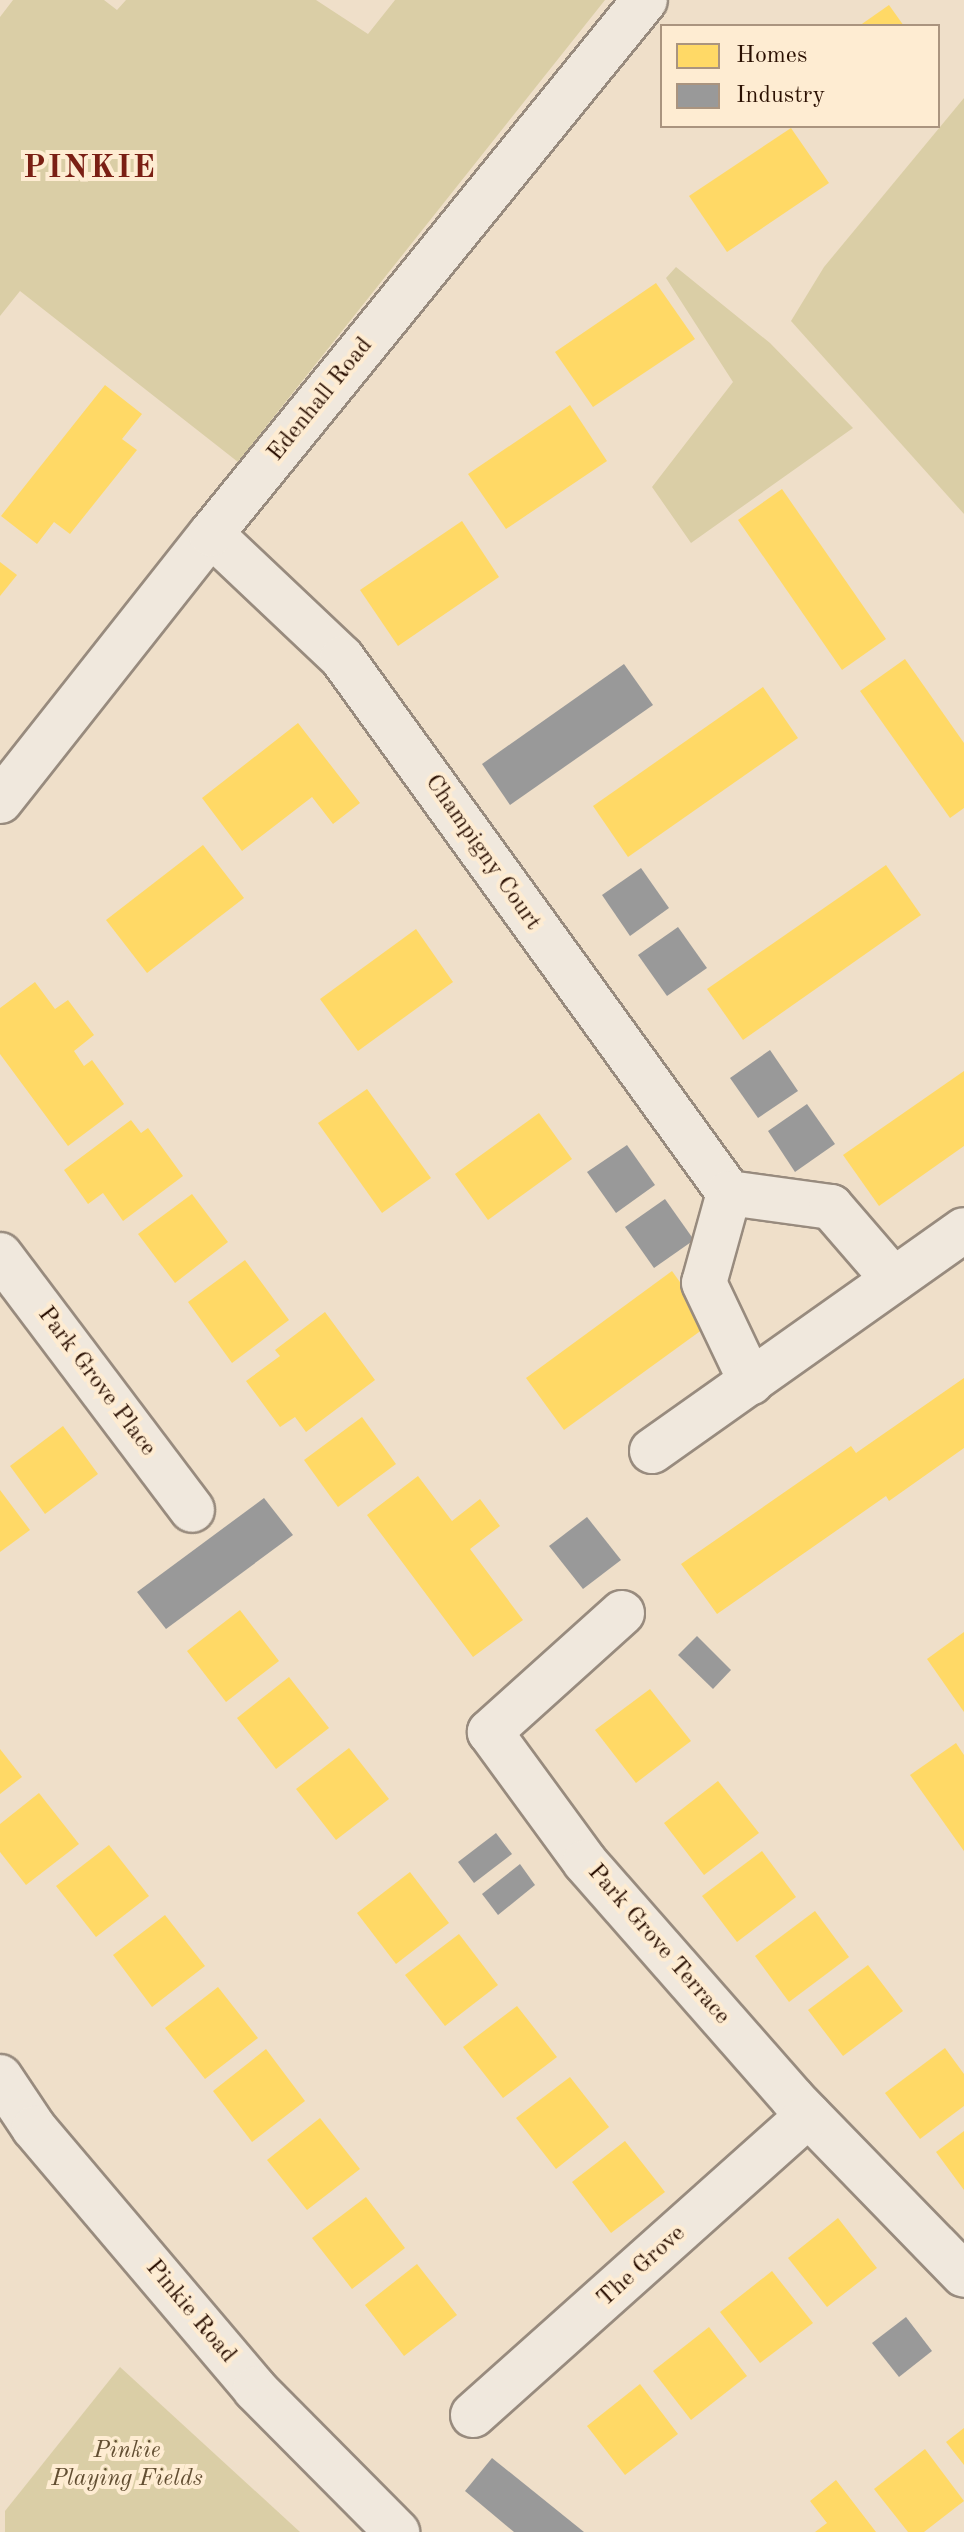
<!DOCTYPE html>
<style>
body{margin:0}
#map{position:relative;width:964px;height:2532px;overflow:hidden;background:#efdfc9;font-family:"Old Standard TT",serif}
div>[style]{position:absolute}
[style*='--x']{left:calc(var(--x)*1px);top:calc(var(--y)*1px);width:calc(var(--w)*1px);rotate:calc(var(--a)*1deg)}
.green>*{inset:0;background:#dacea6}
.homes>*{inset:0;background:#ffd966}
.industry>*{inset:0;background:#999}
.roads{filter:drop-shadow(2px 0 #988b7e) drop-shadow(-2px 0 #988b7e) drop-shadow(0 2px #988b7e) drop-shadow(0 -2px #988b7e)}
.street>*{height:44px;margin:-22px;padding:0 22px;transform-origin:22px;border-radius:22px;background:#f0e8dd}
.secondary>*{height:44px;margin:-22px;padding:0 22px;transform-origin:22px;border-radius:22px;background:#f0e8dd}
span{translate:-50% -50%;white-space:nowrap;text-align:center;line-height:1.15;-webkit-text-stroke:8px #feecd2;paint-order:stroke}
.street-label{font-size:24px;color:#2b1002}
.park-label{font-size:24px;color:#624e32;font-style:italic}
.district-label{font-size:32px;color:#7a1f14;font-weight:700;letter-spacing:2px}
.legend{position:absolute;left:660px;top:24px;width:280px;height:104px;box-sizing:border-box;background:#feecd2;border:2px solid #aa947f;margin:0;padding:10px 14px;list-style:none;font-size:24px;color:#2b1002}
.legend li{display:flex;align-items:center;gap:16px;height:40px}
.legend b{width:40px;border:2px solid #aa947f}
</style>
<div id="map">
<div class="green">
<i style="clip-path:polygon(13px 0,104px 0,117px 10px,126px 0,316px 0,368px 34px,395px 0,605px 0,238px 462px,20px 291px,0 316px,0 17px)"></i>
<i style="clip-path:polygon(964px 98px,964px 514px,791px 321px,824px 267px)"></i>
<i style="clip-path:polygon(676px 267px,770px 343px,853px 428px,691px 543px,652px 487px,733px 382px,666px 278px)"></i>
<i style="clip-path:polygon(120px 2367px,300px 2532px,5px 2532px,5px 2511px)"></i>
</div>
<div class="homes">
<i style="clip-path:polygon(889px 5px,904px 26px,859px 26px)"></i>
<i style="clip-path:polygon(791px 128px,829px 183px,727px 252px,689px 196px)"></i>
<i style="clip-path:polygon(656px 283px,695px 339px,593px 407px,555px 352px)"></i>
<i style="clip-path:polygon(105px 385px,142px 414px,122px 439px,137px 450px,70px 534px,54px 522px,37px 544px,1px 516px)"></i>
<i style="clip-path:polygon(570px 405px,607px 461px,506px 529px,468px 474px)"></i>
<i style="clip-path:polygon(782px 489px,886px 639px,842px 670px,738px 520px)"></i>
<i style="clip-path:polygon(462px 521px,499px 577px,398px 646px,360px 590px)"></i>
<i style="clip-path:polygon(0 562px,17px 575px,0 596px)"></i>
<i style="clip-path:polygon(905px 659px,964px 743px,964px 808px,950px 818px,860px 691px)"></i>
<i style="clip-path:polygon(763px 687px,798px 738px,628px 857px,593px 806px)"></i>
<i style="clip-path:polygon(298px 723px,360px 803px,333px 824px,312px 797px,242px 851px,202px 798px)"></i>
<i style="clip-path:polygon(203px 845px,244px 898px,147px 973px,106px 920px)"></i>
<i style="clip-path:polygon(886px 865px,921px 915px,743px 1040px,707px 989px)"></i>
<i style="clip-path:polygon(416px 929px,453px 982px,358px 1051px,320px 999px)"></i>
<i style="clip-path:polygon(35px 982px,55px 1009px,68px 1000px,94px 1035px,74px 1051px,84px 1066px,92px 1060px,124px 1104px,68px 1146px,0 1054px,0 1008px)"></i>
<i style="clip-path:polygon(964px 1071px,964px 1146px,879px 1206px,843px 1155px)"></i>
<i style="clip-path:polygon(367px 1089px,431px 1178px,382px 1213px,318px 1123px)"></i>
<i style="clip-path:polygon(539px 1113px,572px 1159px,488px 1220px,455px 1174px)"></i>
<i style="clip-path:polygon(131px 1120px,141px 1133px,148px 1128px,183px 1176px,123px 1221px,103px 1193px,88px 1204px,64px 1170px)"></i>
<i style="clip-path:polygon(192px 1194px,228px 1242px,175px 1283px,138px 1234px)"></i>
<i style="clip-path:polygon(245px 1260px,289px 1320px,232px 1363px,188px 1302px)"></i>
<i style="clip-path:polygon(672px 1271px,710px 1324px,564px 1430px,526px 1378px)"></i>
<i style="clip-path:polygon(325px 1312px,375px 1380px,306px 1432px,295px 1417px,280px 1427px,246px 1381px,280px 1356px,275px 1350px)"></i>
<i style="clip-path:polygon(964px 1378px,964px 1448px,889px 1501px,886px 1496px,717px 1614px,681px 1564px,851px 1446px,856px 1453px)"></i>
<i style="clip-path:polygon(362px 1417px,396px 1464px,338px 1507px,304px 1460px)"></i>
<i style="clip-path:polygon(63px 1426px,98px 1474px,45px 1514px,10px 1466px)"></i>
<i style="clip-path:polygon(418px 1476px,452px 1521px,480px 1499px,500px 1526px,470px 1549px,523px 1620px,473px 1657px,367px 1515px)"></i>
<i style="clip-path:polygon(0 1490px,30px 1530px,0 1552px)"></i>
<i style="clip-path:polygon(240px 1610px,279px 1661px,226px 1702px,187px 1651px)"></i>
<i style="clip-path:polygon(964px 1632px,964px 1712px,927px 1659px)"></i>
<i style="clip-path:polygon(289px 1677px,329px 1728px,276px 1769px,237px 1718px)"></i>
<i style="clip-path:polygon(650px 1689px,691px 1741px,636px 1783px,595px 1730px)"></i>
<i style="clip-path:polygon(956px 1743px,964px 1755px,964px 1851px,910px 1775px)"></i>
<i style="clip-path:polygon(349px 1748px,389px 1799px,336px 1840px,296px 1789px)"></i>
<i style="clip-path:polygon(0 1749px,22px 1777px,0 1794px)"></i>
<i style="clip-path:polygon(718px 1781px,759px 1833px,704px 1875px,664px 1823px)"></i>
<i style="clip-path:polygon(39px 1793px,79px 1844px,26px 1885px,0 1852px,0 1824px)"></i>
<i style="clip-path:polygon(109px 1845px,149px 1896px,96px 1937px,56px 1886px)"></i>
<i style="clip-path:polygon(762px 1851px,796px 1897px,737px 1942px,702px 1896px)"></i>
<i style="clip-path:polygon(410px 1872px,449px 1923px,396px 1964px,357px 1913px)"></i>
<i style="clip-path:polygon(815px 1911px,849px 1957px,789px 2002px,755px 1956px)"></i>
<i style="clip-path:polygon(165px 1915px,205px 1966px,152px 2007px,113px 1955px)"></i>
<i style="clip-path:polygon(459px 1934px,498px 1985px,445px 2026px,405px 1975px)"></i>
<i style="clip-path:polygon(868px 1965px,903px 2011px,843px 2056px,808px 2010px)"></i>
<i style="clip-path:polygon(218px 1987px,258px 2038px,205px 2079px,165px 2028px)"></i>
<i style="clip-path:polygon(517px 2006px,557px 2057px,503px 2098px,463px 2047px)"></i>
<i style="clip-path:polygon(945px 2048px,964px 2074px,964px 2106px,920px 2139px,885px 2093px)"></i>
<i style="clip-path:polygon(266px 2049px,305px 2101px,252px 2142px,213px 2091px)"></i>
<i style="clip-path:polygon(570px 2077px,609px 2127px,556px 2169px,516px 2118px)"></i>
<i style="clip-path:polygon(320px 2118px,360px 2169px,307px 2210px,267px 2160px)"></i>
<i style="clip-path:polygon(964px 2131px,964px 2190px,936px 2152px)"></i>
<i style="clip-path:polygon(625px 2141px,665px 2192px,611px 2233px,572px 2182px)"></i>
<i style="clip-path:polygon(366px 2197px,405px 2248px,352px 2289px,312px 2238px)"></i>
<i style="clip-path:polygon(838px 2218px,877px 2268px,827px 2307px,788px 2258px)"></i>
<i style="clip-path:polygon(417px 2264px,457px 2315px,404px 2356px,365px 2305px)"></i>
<i style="clip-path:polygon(772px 2271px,813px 2323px,760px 2363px,720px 2312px)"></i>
<i style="clip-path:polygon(709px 2327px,747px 2376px,691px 2420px,653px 2371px)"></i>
<i style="clip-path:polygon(640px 2384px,678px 2434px,625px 2475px,587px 2426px)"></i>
<i style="clip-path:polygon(964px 2428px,964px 2465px,946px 2442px)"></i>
<i style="clip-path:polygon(925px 2449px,964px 2501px,924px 2532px,908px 2532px,874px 2489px)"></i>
<i style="clip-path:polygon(836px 2480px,876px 2532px,815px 2532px,827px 2523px,810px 2501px)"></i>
</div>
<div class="industry">
<i style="clip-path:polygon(624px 664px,653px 705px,510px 805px,482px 764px)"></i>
<i style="clip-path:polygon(641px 868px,669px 908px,630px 936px,602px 895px)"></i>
<i style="clip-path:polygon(678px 927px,707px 968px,667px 996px,638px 955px)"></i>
<i style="clip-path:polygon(770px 1050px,798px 1091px,758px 1118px,730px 1078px)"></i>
<i style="clip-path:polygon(807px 1104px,835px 1144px,795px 1172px,768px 1131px)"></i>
<i style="clip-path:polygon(627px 1145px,655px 1185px,616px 1213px,587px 1172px)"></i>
<i style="clip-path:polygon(665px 1199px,694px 1240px,654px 1268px,625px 1227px)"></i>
<i style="clip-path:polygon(264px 1498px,293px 1535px,166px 1629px,137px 1592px)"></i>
<i style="clip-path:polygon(587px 1517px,621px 1560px,583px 1589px,549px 1546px)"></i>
<i style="clip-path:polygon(697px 1636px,731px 1670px,713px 1689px,678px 1655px)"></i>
<i style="clip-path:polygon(496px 1833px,512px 1854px,474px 1883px,458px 1862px)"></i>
<i style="clip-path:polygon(520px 1864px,535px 1885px,498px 1915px,482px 1894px)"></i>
<i style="clip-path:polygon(906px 2317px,932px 2351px,899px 2377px,872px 2343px)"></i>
<i style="clip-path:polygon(492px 2458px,584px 2532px,514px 2532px,465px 2491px)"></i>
</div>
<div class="roads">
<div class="street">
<i style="--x:211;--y:534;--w:180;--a:43.4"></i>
<i style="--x:342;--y:658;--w:660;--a:54.12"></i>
<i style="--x:729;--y:1193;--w:103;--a:7.8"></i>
<i style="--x:831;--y:1207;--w:96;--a:49.2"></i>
<i style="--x:0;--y:801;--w:340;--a:-51.7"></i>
<i style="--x:211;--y:534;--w:688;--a:-50.9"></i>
<i style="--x:729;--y:1193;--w:93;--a:105.5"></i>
<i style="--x:704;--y:1283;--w:110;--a:64.6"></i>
<i style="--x:0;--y:1255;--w:319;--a:53"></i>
<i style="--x:652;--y:1451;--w:382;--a:-35.3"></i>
<i style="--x:622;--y:1613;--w:178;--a:138"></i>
<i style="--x:490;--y:1732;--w:161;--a:53.8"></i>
<i style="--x:585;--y:1862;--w:315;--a:48.7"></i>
<i style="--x:793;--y:2099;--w:245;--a:45.8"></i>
<i style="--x:473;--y:2415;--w:450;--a:-41.8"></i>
</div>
<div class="secondary">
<i style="--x:0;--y:2077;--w:61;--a:56.3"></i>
<i style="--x:34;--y:2128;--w:342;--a:49.7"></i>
<i style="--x:255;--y:2389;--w:202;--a:45.2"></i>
</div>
</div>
<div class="street-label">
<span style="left:321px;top:400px;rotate:-51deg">Edenhall Road</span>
<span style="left:482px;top:853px;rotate:55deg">Champigny Court</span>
<span style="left:96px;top:1382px;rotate:53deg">Park Grove Place</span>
<span style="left:658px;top:1945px;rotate:49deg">Park Grove Terrace</span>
<span style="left:642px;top:2267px;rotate:-42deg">The Grove</span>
<span style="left:190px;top:2312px;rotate:50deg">Pinkie Road</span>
</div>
<div class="park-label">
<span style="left:127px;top:2466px">Pinkie<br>Playing Fields</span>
</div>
<div class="district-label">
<span style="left:90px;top:169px">PINKIE</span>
</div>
<ul class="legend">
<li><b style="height:22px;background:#ffd966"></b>Homes</li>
<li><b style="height:22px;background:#999"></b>Industry</li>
</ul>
</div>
